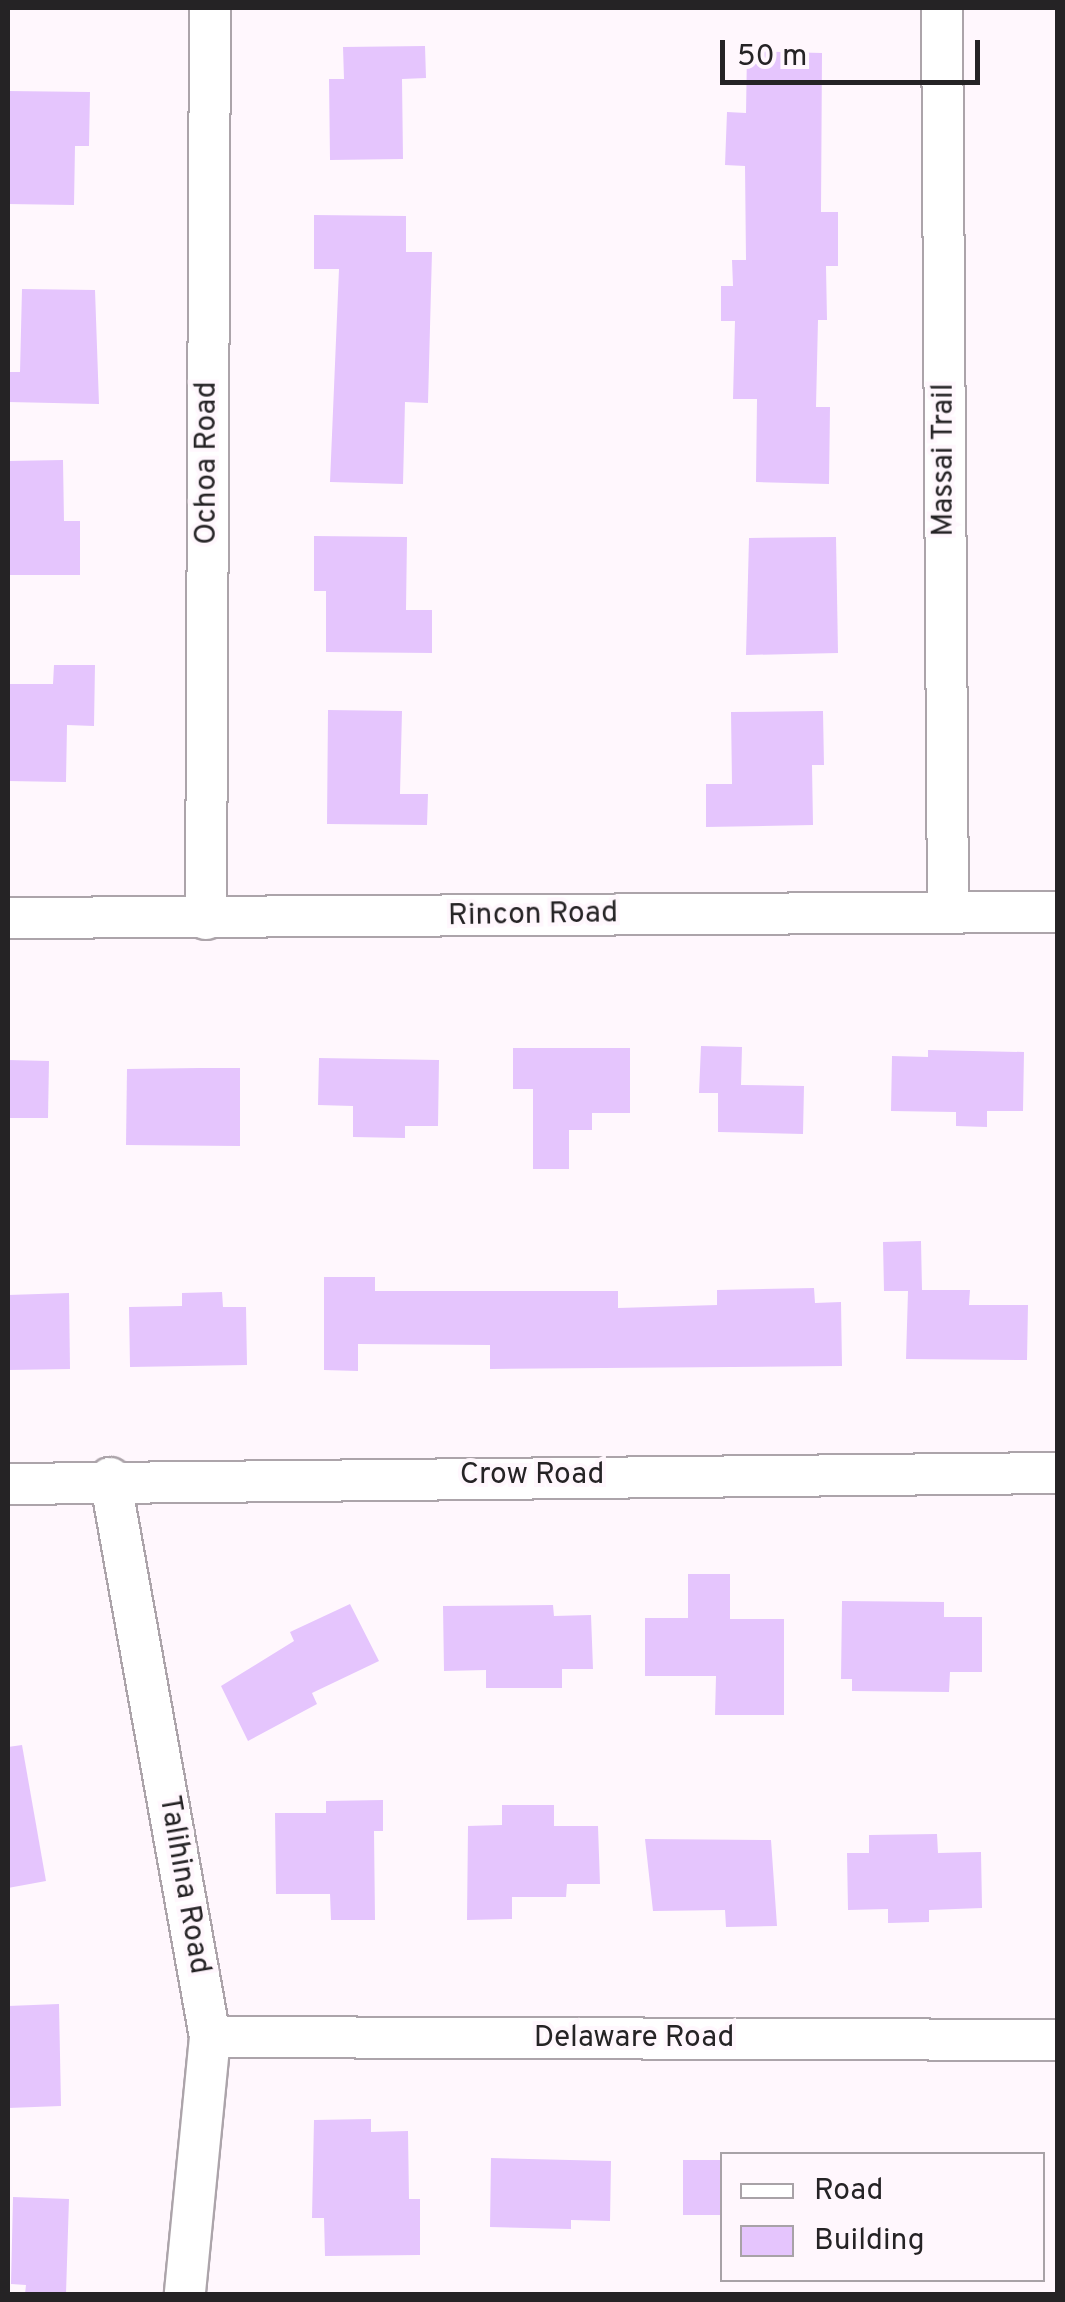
<!DOCTYPE html>
<style>
body{margin:0}
#map{position:relative;width:1065px;height:2302px;overflow:hidden;background:#fff7fd;font-family:Overpass,sans-serif}
div>[style]{position:absolute}
[style*='--x']{left:calc(var(--x)*1px);top:calc(var(--y)*1px);width:calc(var(--w)*1px);rotate:calc(var(--a)*1deg)}
.building>*{inset:0;background:#e5c5fd}
.roads{filter:drop-shadow(2px 0 #aca4aa) drop-shadow(-2px 0 #aca4aa) drop-shadow(0 2px #aca4aa) drop-shadow(0 -2px #aca4aa)}
.minor>*{height:40px;margin:-20px;padding:0 20px;transform-origin:20px;border-radius:20px;background:#fff}
span{translate:-50% -50%;white-space:nowrap;text-align:center;line-height:1.15;-webkit-text-stroke:8px #fff7fd;paint-order:stroke}
.street-label{font-size:30px;color:#252325}
.frame{position:absolute;inset:0;border:10px solid #252325;pointer-events:none}
.legend{position:absolute;left:720px;top:2152px;width:325px;height:130px;box-sizing:border-box;background:#fff7fd;border:2px solid #a8a2a7;margin:0;padding:12px 18px;list-style:none;font-size:30px;color:#252325}
.legend li{display:flex;align-items:center;gap:20px;height:50px}
.legend b{width:50px;border:2px solid #a8a2a7}
.scale{position:absolute;left:720px;top:40px;width:260px;height:45px;box-sizing:border-box;border:5px solid #252325;border-top:0;padding-left:12px;font-size:30px;line-height:35px;white-space:nowrap;color:#252325;-webkit-text-stroke:8px #fff7fd;paint-order:stroke}
</style>
<div id="map">
<div class="building">
<i style="clip-path:polygon(425px 46px,426px 78px,402px 79px,403px 159px,330px 160px,329px 79px,344px 79px,343px 47px)"></i>
<i style="clip-path:polygon(747px 51px,822px 53px,821px 212px,838px 212px,838px 266px,826px 266px,827px 320px,818px 320px,816px 407px,830px 407px,829px 484px,756px 482px,757px 399px,733px 399px,735px 321px,721px 321px,721px 286px,733px 286px,732px 260px,746px 260px,745px 166px,725px 165px,727px 112px,746px 113px)"></i>
<i style="clip-path:polygon(8px 91px,90px 92px,89px 146px,75px 146px,74px 205px,8px 204px)"></i>
<i style="clip-path:polygon(314px 215px,406px 216px,406px 252px,432px 252px,428px 403px,405px 402px,403px 484px,330px 482px,339px 269px,314px 269px)"></i>
<i style="clip-path:polygon(22px 289px,95px 290px,99px 404px,8px 402px,8px 372px,20px 372px)"></i>
<i style="clip-path:polygon(63px 460px,64px 521px,80px 521px,80px 575px,8px 575px,8px 461px)"></i>
<i style="clip-path:polygon(314px 536px,407px 537px,406px 610px,432px 610px,432px 653px,326px 652px,326px 591px,314px 591px)"></i>
<i style="clip-path:polygon(836px 537px,838px 653px,746px 655px,749px 538px)"></i>
<i style="clip-path:polygon(54px 665px,95px 665px,94px 726px,67px 725px,66px 782px,8px 781px,8px 684px,53px 684px)"></i>
<i style="clip-path:polygon(328px 710px,402px 711px,400px 794px,428px 794px,427px 825px,327px 824px)"></i>
<i style="clip-path:polygon(823px 711px,824px 765px,812px 765px,813px 825px,706px 827px,706px 784px,732px 784px,731px 712px)"></i>
<i style="clip-path:polygon(701px 1046px,742px 1047px,741px 1085px,804px 1086px,803px 1134px,718px 1132px,718px 1093px,699px 1093px)"></i>
<i style="clip-path:polygon(513px 1048px,630px 1048px,630px 1113px,592px 1113px,592px 1130px,569px 1130px,569px 1169px,533px 1169px,533px 1089px,513px 1089px)"></i>
<i style="clip-path:polygon(928px 1050px,1024px 1052px,1023px 1111px,987px 1111px,987px 1127px,956px 1126px,956px 1112px,891px 1111px,892px 1056px,928px 1057px)"></i>
<i style="clip-path:polygon(319px 1058px,439px 1060px,438px 1126px,405px 1126px,405px 1138px,353px 1137px,353px 1106px,318px 1105px)"></i>
<i style="clip-path:polygon(8px 1060px,49px 1061px,48px 1118px,8px 1118px)"></i>
<i style="clip-path:polygon(199px 1068px,240px 1068px,240px 1146px,126px 1145px,127px 1069px)"></i>
<i style="clip-path:polygon(921px 1241px,922px 1290px,970px 1290px,969px 1305px,1028px 1305px,1027px 1360px,906px 1359px,908px 1291px,884px 1291px,883px 1242px)"></i>
<i style="clip-path:polygon(324px 1277px,375px 1277px,375px 1291px,618px 1291px,618px 1308px,717px 1305px,717px 1290px,814px 1288px,815px 1303px,841px 1302px,842px 1366px,490px 1369px,490px 1345px,358px 1344px,358px 1371px,324px 1370px)"></i>
<i style="clip-path:polygon(222px 1292px,223px 1307px,246px 1307px,247px 1365px,130px 1367px,129px 1307px,182px 1306px,182px 1293px)"></i>
<i style="clip-path:polygon(69px 1293px,70px 1369px,8px 1370px,8px 1295px)"></i>
<i style="clip-path:polygon(688px 1574px,730px 1574px,730px 1619px,784px 1619px,784px 1715px,715px 1715px,716px 1676px,645px 1676px,645px 1618px,688px 1618px)"></i>
<i style="clip-path:polygon(842px 1601px,944px 1602px,944px 1617px,982px 1617px,982px 1672px,950px 1672px,949px 1692px,852px 1691px,852px 1679px,841px 1679px)"></i>
<i style="clip-path:polygon(350px 1604px,379px 1661px,312px 1693px,317px 1704px,248px 1741px,221px 1686px,294px 1641px,290px 1632px)"></i>
<i style="clip-path:polygon(553px 1605px,554px 1616px,591px 1615px,593px 1669px,562px 1669px,562px 1688px,486px 1688px,486px 1670px,444px 1671px,443px 1606px)"></i>
<i style="clip-path:polygon(22px 1745px,46px 1881px,8px 1888px,8px 1747px)"></i>
<i style="clip-path:polygon(383px 1800px,383px 1831px,374px 1831px,375px 1920px,331px 1920px,330px 1894px,276px 1894px,275px 1813px,326px 1813px,326px 1801px)"></i>
<i style="clip-path:polygon(502px 1805px,554px 1805px,554px 1826px,598px 1826px,600px 1884px,567px 1884px,566px 1897px,512px 1897px,512px 1919px,467px 1920px,468px 1826px,502px 1825px)"></i>
<i style="clip-path:polygon(937px 1834px,938px 1853px,981px 1852px,982px 1908px,929px 1910px,929px 1922px,888px 1923px,888px 1909px,848px 1910px,847px 1853px,869px 1853px,869px 1835px)"></i>
<i style="clip-path:polygon(645px 1839px,771px 1840px,777px 1926px,726px 1927px,725px 1910px,653px 1911px)"></i>
<i style="clip-path:polygon(59px 2004px,61px 2106px,8px 2108px,8px 2006px)"></i>
<i style="clip-path:polygon(371px 2119px,371px 2132px,408px 2131px,409px 2199px,420px 2199px,420px 2255px,325px 2256px,324px 2218px,312px 2218px,314px 2120px)"></i>
<i style="clip-path:polygon(491px 2158px,611px 2161px,610px 2221px,571px 2220px,571px 2229px,490px 2227px)"></i>
<i style="clip-path:polygon(683px 2160px,722px 2160px,722px 2215px,683px 2215px)"></i>
<i style="clip-path:polygon(13px 2197px,69px 2199px,66px 2294px,25px 2294px,26px 2285px,11px 2284px)"></i>
</div>
<div class="roads">
<div class="minor">
<i style="--x:942;--y:8;--w:904;--a:89.62"></i>
<i style="--x:8;--y:918;--w:1050;--a:-0.33"></i>
<i style="--x:206;--y:919;--w:911;--a:-89.75"></i>
<i style="--x:110;--y:1478;--w:568;--a:79.86"></i>
<i style="--x:210;--y:2037;--w:258;--a:95.6"></i>
<i style="--x:8;--y:1484;--w:1050;--a:-0.6"></i>
<i style="--x:210;--y:2037;--w:848;--a:0.2"></i>
</div>
</div>
<div class="street-label">
<span style="left:945px;top:460px;rotate:-90deg">Massai Trail</span>
<span style="left:208px;top:463px;rotate:-90deg">Ochoa Road</span>
<span style="left:533px;top:916px;rotate:-1deg">Rincon Road</span>
<span style="left:532px;top:1476px">Crow Road</span>
<span style="left:183px;top:1885px;rotate:80deg">Talihina Road</span>
<span style="left:634px;top:2039px">Delaware Road</span>
</div>
<div class="frame"></div>
<ul class="legend">
<li><b style="height:12px;background:#fff"></b>Road</li>
<li><b style="height:28px;background:#e5c5fd"></b>Building</li>
</ul>
<div class="scale">50 m</div>
</div>
